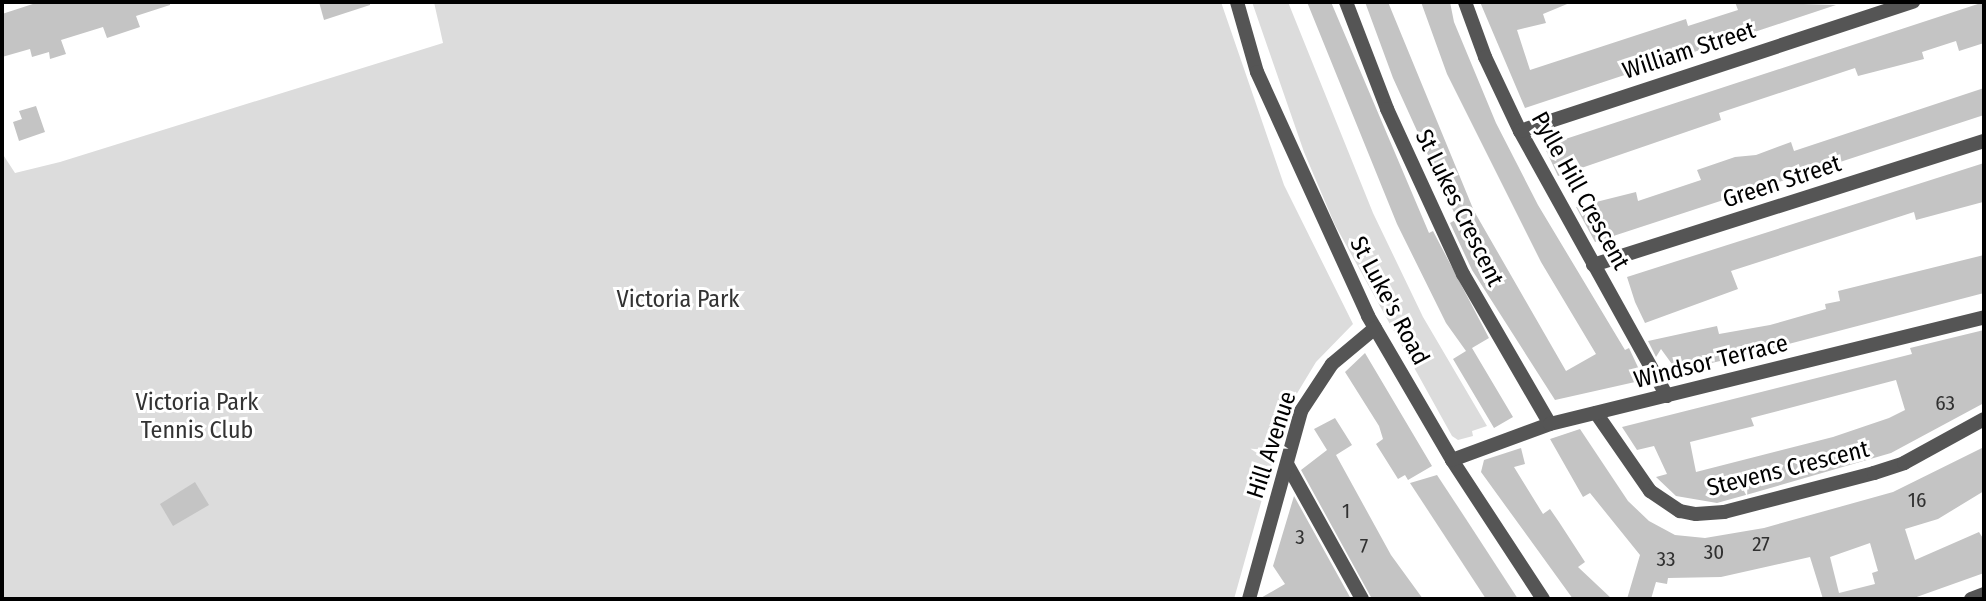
<!DOCTYPE html>
<style>
body{margin:0}
#map{position:relative;width:1986px;height:601px;overflow:hidden;background:#fff;font-family:"Fira Sans Condensed",sans-serif}
div>[style]{position:absolute}
[style*='--x']{left:calc(var(--x)*1px);top:calc(var(--y)*1px);width:calc(var(--w)*1px);rotate:calc(var(--a)*1deg)}
.green>*{inset:0;background:#dcdcdc}
.building>*{inset:0;background:#c4c4c4}
.minor>*{height:14px;margin:-7px;padding:0 7px;transform-origin:7px;border-radius:7px;background:#555}
span{translate:-50% -50%;white-space:nowrap;text-align:center;line-height:1.15;-webkit-text-stroke:6px #fff;paint-order:stroke}
.number-label{font-size:21px;color:#313131}
.number-label span{-webkit-text-stroke-width:0}
.street-label{font-size:24px;color:#000}
.park-label{font-size:24px;color:#333}
.frame{position:absolute;inset:0;border:4px solid #000;pointer-events:none}
</style>
<div id="map">
<div class="green">
<i style="clip-path:polygon(434px 2px,1221px 2px,1284px 185px,1353px 324px,1316px 362px,1287px 410px,1234px 599px,2px 599px,2px 153px,15px 173px,60px 162px,443px 43px)"></i>
<i style="clip-path:polygon(1252px 2px,1288px 2px,1373px 213px,1423px 317px,1487px 426px,1472px 431px,1473px 436px,1458px 440px,1452px 436px,1335px 225px,1304px 152px)"></i>
</div>
<div class="building">
<i style="clip-path:polygon(39px 2px,170px 2px,170px 5px,136px 16px,140px 27px,107px 38px,103px 27px,61px 40px,66px 54px,50px 59px,49px 52px,32px 57px,30px 49px,2px 57px,2px 14px)"></i>
<i style="clip-path:polygon(319px 2px,370px 2px,370px 5px,324px 20px)"></i>
<i style="clip-path:polygon(1307px 2px,1331px 2px,1429px 233px,1433px 231px,1489px 338px,1472px 348px,1513px 417px,1494px 428px,1453px 359px,1466px 351px,1446px 323px,1397px 224px)"></i>
<i style="clip-path:polygon(1365px 2px,1388px 2px,1474px 211px,1566px 371px,1596px 354px,1541px 262px,1447px 74px,1421px 2px,1450px 2px,1454px 22px,1496px 123px,1538px 205px,1625px 350px,1629px 348px,1644px 380px,1555px 400px,1472px 270px,1450px 223px,1457px 219px,1393px 78px)"></i>
<i style="clip-path:polygon(1480px 2px,1572px 2px,1543px 14px,1546px 23px,1517px 30px,1530px 70px,1686px 19px,1688px 26px,1738px 10px,1735px 2px,1836px 5px,1525px 108px)"></i>
<i style="clip-path:polygon(1984px 2px,1984px 43px,1959px 51px,1956px 41px,1922px 52px,1924px 59px,1858px 76px,1855px 68px,1719px 113px,1721px 120px,1558px 176px,1544px 146px)"></i>
<i style="clip-path:polygon(1984px 88px,1984px 115px,1595px 242px,1576px 207px,1636px 192px,1638px 201px,1701px 180px,1697px 170px,1735px 157px,1756px 155px,1791px 142px,1794px 151px)"></i>
<i style="clip-path:polygon(36px 106px,45px 132px,19px 141px,13px 122px,22px 119px,19px 111px)"></i>
<i style="clip-path:polygon(1984px 163px,1983px 202px,1916px 220px,1914px 212px,1731px 271px,1738px 289px,1645px 323px,1635px 302px,1627px 277px)"></i>
<i style="clip-path:polygon(1984px 255px,1984px 293px,1746px 355px,1677px 371px,1661px 349px,1656px 357px,1648px 341px,1717px 326px,1719px 334px,1770px 325px,1826px 309px,1825px 304px,1840px 301px,1838px 291px)"></i>
<i style="clip-path:polygon(evenodd,1984px 330px,1984px 403px,1891px 453px,1753px 493px,1717px 503px,1676px 496px,1656px 477px,1667px 474px,1654px 446px,1637px 450px,1622px 427px,1912px 354px,1910px 348px,1984px 330px,1896px 380px,1905px 410px,1889px 418px,1833px 437px,1696px 472px,1690px 442px,1754px 426px,1751px 418px,1896px 380px)"></i>
<i style="clip-path:polygon(1365px 353px,1432px 466px,1408px 480px,1405px 475px,1398px 479px,1376px 444px,1383px 439px,1379px 426px,1345px 372px)"></i>
<i style="clip-path:polygon(1335px 418px,1352px 445px,1336px 455px,1391px 555px,1423px 599px,1372px 599px,1301px 470px,1327px 450px,1314px 429px)"></i>
<i style="clip-path:polygon(evenodd,1580px 429px,1628px 501px,1649px 521px,1675px 535px,1705px 538px,1764px 528px,1893px 492px,1984px 447px,1984px 491px,1938px 519px,1905px 529px,1915px 560px,1979px 532px,1984px 540px,1984px 573px,1911px 599px,1823px 599px,1810px 557px,1721px 577px,1668px 578px,1667px 584px,1656px 582px,1651px 599px,1627px 599px,1640px 555px,1590px 493px,1583px 497px,1550px 439px,1580px 429px,1870px 543px,1878px 571px,1872px 573px,1875px 584px,1839px 593px,1830px 557px,1870px 543px)"></i>
<i style="clip-path:polygon(1521px 448px,1525px 464px,1514px 467px,1543px 514px,1550px 509px,1559px 522px,1585px 562px,1578px 567px,1612px 599px,1573px 599px,1481px 472px,1484px 460px)"></i>
<i style="clip-path:polygon(1437px 475px,1464px 516px,1518px 599px,1486px 599px,1410px 483px)"></i>
<i style="clip-path:polygon(195px 482px,209px 505px,173px 526px,160px 504px)"></i>
<i style="clip-path:polygon(1294px 496px,1351px 599px,1259px 599px,1285px 584px,1273px 566px)"></i>
</div>
<div class="minor">
<i style="--x:1237;--y:2;--w:73;--a:74.1"></i>
<i style="--x:1257;--y:72;--w:268;--a:65.5"></i>
<i style="--x:1368;--y:316;--w:167;--a:59.7"></i>
<i style="--x:1452;--y:460;--w:166;--a:56.8"></i>
<i style="--x:1346;--y:2;--w:115;--a:69"></i>
<i style="--x:1387;--y:109;--w:182;--a:65.3"></i>
<i style="--x:1463;--y:274;--w:173;--a:59.9"></i>
<i style="--x:1465;--y:2;--w:59;--a:70"></i>
<i style="--x:1485;--y:57;--w:82;--a:64.7"></i>
<i style="--x:1520;--y:131;--w:303;--a:61"></i>
<i style="--x:1520;--y:131;--w:414;--a:-18.2"></i>
<i style="--x:1593;--y:265;--w:410;--a:-17.6"></i>
<i style="--x:1596;--y:413;--w:95;--a:55.3"></i>
<i style="--x:1650;--y:491;--w:36;--a:34"></i>
<i style="--x:1680;--y:511;--w:16;--a:11"></i>
<i style="--x:1696;--y:514;--w:28;--a:-4"></i>
<i style="--x:1724;--y:512;--w:155;--a:-14.6"></i>
<i style="--x:1874;--y:473;--w:32;--a:-18"></i>
<i style="--x:1904;--y:463;--w:91;--a:-28.8"></i>
<i style="--x:1452;--y:460;--w:104;--a:-20.2"></i>
<i style="--x:1550;--y:424;--w:447;--a:-13.8"></i>
<i style="--x:1287;--y:464;--w:154;--a:60.9"></i>
<i style="--x:1249;--y:599;--w:195;--a:-74.5"></i>
<i style="--x:1301;--y:411;--w:56;--a:-56.6"></i>
<i style="--x:1332;--y:364;--w:56;--a:-39.9"></i>
<i style="--x:1971;--y:599;--w:14;--a:-21"></i>
</div>
<div class="number-label">
<span style="left:1945px;top:403px">63</span>
<span style="left:1917px;top:500px">16</span>
<span style="left:1346px;top:511px">1</span>
<span style="left:1300px;top:537px">3</span>
<span style="left:1761px;top:544px">27</span>
<span style="left:1364px;top:546px">7</span>
<span style="left:1714px;top:552px">30</span>
<span style="left:1666px;top:559px">33</span>
</div>
<div class="street-label">
<span style="left:1689px;top:51px;rotate:-18deg">William Street</span>
<span style="left:1782px;top:182px;rotate:-18deg">Green Street</span>
<span style="left:1580px;top:191px;rotate:61deg">Pylle Hill Crescent</span>
<span style="left:1459px;top:208px;rotate:64deg">St Lukes Crescent</span>
<span style="left:1389px;top:301px;rotate:62deg">St Luke's Road</span>
<span style="left:1711px;top:362px;rotate:-14deg">Windsor Terrace</span>
<span style="left:1272px;top:445px;rotate:-72deg">Hill Avenue</span>
<span style="left:1788px;top:469px;rotate:-14deg">Stevens Crescent</span>
</div>
<div class="park-label">
<span style="left:678px;top:300px">Victoria Park</span>
<span style="left:197px;top:417px">Victoria Park<br>Tennis Club</span>
</div>
<div class="frame"></div>
</div>
